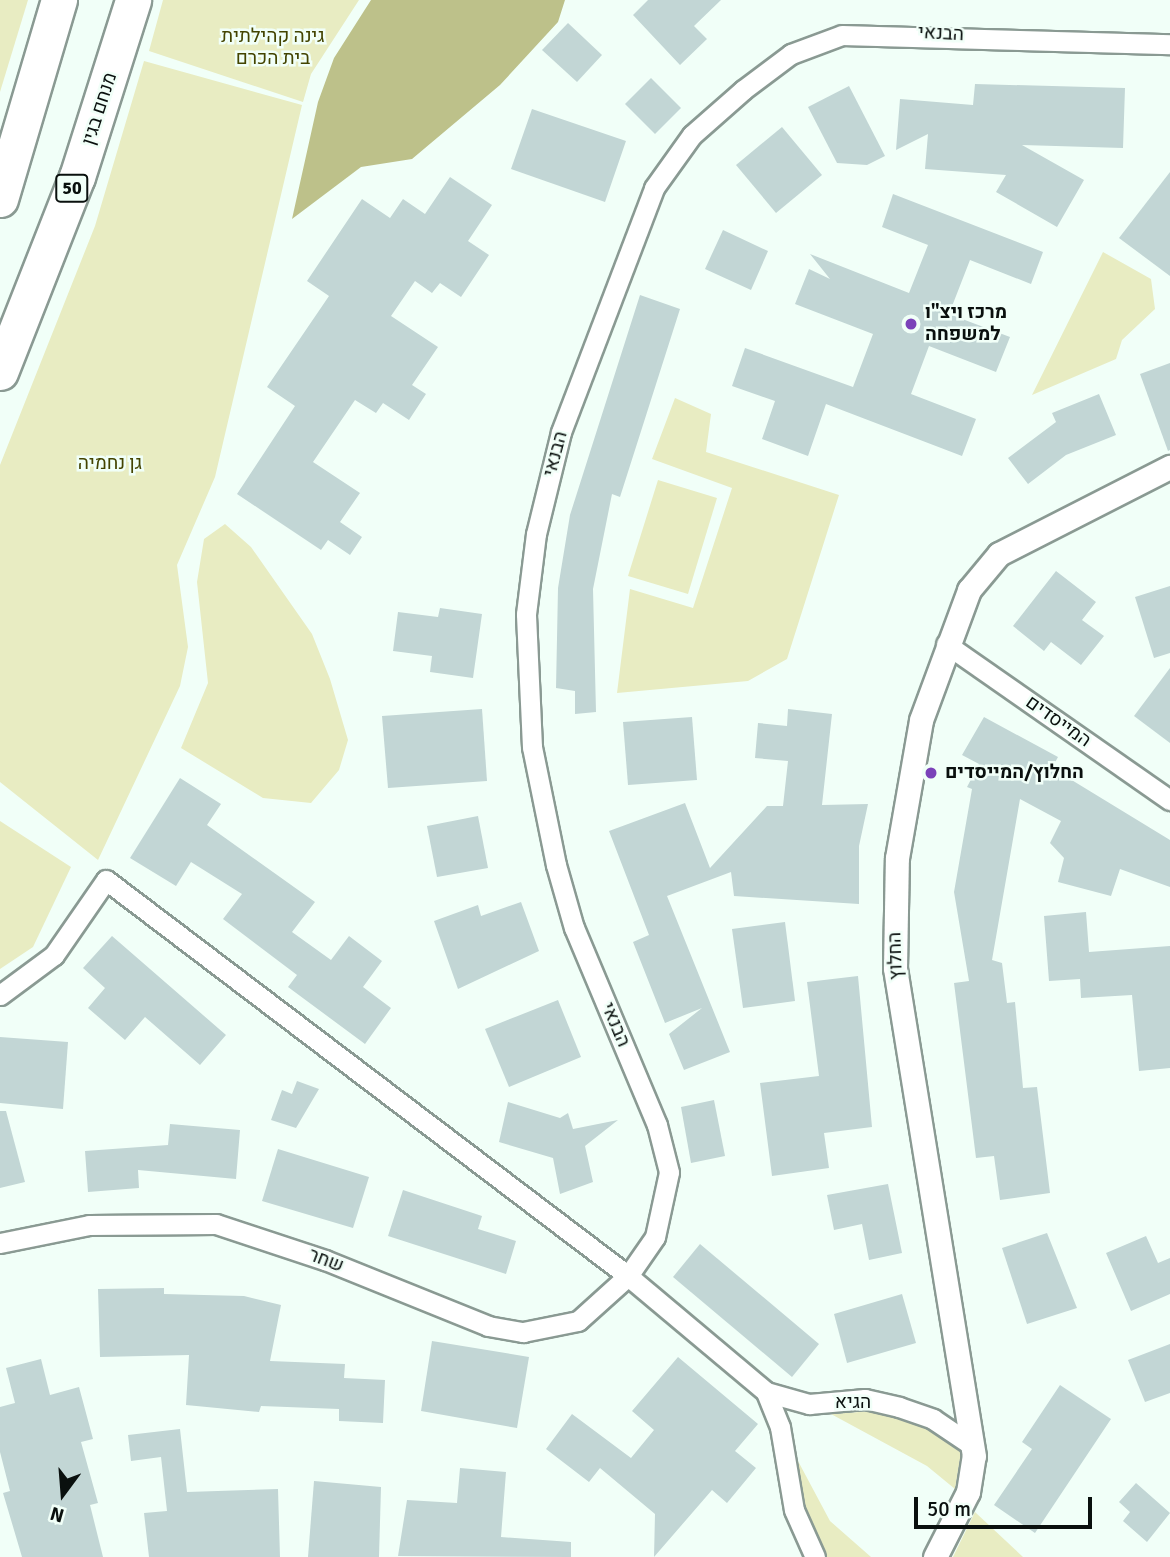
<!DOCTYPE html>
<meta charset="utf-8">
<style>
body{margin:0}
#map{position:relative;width:1170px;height:1557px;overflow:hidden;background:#f1fff8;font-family:Signika,Heebo,sans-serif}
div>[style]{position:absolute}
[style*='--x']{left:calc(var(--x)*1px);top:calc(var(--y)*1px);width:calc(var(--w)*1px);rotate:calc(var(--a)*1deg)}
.green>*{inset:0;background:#e8ecc2}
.forest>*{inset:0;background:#bdc18a}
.building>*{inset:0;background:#c2d6d5}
.roads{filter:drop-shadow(2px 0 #8a9a93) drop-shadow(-2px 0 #8a9a93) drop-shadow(0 2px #8a9a93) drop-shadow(0 -2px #8a9a93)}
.minor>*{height:19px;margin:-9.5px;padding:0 9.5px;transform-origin:9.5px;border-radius:9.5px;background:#fff}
.tertiary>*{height:23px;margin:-11.5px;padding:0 11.5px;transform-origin:11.5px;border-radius:11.5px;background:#fff}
.motorway>*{height:35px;margin:-17.5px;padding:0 17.5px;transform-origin:17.5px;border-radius:17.5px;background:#fff}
.dots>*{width:19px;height:19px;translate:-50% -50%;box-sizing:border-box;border:4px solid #f1fff8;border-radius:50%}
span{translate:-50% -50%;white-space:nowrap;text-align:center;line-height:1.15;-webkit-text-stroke:5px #f1fff8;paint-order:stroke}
.shield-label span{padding:2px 5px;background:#f1fff8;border:2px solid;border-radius:5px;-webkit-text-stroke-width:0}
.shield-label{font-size:18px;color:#0a100e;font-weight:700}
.street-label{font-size:19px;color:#0a100e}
.park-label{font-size:19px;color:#434400}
.poi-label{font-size:19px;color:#0a100e;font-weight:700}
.left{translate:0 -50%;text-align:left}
.north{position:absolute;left:28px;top:1459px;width:70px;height:70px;-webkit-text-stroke:5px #f1fff8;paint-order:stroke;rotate:196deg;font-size:19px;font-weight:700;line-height:28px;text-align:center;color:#0a100e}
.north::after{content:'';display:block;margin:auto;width:24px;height:32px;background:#0a100e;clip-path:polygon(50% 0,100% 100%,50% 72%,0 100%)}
.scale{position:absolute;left:914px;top:1497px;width:178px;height:32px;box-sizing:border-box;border:4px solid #0a100e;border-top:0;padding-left:9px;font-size:21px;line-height:24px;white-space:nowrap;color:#0a100e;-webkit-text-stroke:5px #f1fff8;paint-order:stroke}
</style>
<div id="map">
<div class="green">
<i style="clip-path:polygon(0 0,28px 0,0 92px)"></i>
<i style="clip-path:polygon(163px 0,359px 0,311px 74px,303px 102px,149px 51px)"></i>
<i style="clip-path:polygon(144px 61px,302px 105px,215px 477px,177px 565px,188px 647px,180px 686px,98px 860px,0 782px,0 465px,95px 226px)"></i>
<i style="clip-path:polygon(1103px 252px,1151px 279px,1155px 309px,1122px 340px,1116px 359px,1032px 395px)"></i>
<i style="clip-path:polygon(675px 398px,711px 414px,706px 452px,839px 495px,787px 659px,748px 681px,617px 693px,630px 589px,693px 608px,732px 488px,652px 459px)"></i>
<i style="clip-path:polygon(658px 480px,717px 498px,688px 594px,628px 576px)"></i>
<i style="clip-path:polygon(225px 524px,251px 547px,312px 634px,330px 679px,348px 740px,339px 770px,311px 803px,263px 798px,181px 748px,208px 683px,197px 582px,204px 539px)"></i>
<i style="clip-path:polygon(0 821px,71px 867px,33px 947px,0 969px)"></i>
<i style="clip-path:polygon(873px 1411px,936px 1429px,961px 1453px,955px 1489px,927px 1466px,831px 1414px)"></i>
<i style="clip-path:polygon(798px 1461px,830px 1521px,871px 1557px,826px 1557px,804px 1508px)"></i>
<i style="clip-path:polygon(975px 1512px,1023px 1557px,953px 1557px)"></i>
</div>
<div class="forest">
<i style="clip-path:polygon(371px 0,565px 0,558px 22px,500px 85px,412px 159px,361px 167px,292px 219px,318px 102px,334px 58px)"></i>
</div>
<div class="building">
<i style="clip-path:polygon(648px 0,721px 0,694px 26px,707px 39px,680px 65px,633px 15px)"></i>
<i style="clip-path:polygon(568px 23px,602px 55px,577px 82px,542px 50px)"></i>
<i style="clip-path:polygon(651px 78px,681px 108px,655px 134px,625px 104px)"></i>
<i style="clip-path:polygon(975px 84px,1125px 88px,1123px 148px,1022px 145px,1084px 180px,1057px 227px,996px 192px,1006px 175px,925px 169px,928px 134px,896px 150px,900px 99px,973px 105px)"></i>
<i style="clip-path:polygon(849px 86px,885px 156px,867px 165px,837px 163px,808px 107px)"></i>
<i style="clip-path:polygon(532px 109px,626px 141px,605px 202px,511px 169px)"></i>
<i style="clip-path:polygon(782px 127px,822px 175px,776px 213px,736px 165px)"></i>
<i style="clip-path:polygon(1170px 172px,1170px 276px,1119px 238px)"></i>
<i style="clip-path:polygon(450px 177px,492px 205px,468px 241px,489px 255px,461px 297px,440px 283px,432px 293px,415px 281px,391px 316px,438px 347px,412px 385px,426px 394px,409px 420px,383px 403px,376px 413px,355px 400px,313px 462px,360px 493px,340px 522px,362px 537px,350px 555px,328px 540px,321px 550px,237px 494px,295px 406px,267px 387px,329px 296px,307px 281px,362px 199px,390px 218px,403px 199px,425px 214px)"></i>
<i style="clip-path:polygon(893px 194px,1043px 252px,1031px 284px,970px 260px,949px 314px,1010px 337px,996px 372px,929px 346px,911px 394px,976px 419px,962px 456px,826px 404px,808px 456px,762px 439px,775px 401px,732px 386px,745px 348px,853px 387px,873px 334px,795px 304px,809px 269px,830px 279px,810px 254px,909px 293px,928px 245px,882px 227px)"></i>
<i style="clip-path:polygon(723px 230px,768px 251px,751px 290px,705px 269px)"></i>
<i style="clip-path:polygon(640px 295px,680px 309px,620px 497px,612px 494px,593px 589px,596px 712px,575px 714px,575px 691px,556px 688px,558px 588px,570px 515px)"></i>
<i style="clip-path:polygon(1170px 363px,1170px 450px,1168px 451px,1140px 374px)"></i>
<i style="clip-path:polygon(1099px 394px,1116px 435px,1066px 455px,1028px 484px,1008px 458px,1056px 422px,1052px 413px)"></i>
<i style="clip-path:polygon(1056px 571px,1096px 602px,1082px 620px,1104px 636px,1081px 665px,1051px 642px,1044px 651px,1013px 626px)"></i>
<i style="clip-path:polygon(1170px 586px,1170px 653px,1154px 658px,1135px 597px)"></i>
<i style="clip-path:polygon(440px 608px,482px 614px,473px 678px,430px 672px,432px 656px,393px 651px,398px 612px,438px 617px)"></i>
<i style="clip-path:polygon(1170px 668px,1170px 743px,1134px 716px)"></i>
<i style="clip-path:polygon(482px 709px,487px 781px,388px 788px,382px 716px)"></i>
<i style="clip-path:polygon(788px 709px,832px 714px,822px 805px,868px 804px,859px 846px,859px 904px,734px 896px,731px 872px,667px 896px,730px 1052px,684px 1070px,669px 1034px,702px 1008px,665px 1023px,633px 942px,649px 935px,609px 831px,685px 803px,710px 868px,767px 806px,783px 806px,788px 761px,755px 758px,758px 723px,787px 726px)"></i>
<i style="clip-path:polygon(692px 717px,697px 780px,628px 785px,623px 722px)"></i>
<i style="clip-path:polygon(984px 717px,1058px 757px,1052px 768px,1170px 840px,1170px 887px,1120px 869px,1111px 896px,1058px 882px,1064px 858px,1050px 843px,1061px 821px,1020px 799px,992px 960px,1002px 963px,1007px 1003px,1015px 1002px,1023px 1088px,1037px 1087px,1050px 1193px,1000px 1200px,994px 1156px,976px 1158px,954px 983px,969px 981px,954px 892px,972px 789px,967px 787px,979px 764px,962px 755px)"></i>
<i style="clip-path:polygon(180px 778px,221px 804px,207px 825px,315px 902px,292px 932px,331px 960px,349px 936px,382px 961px,363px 987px,391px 1008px,365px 1044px,288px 987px,297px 975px,223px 919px,242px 894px,191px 862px,176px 886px,130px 858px)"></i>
<i style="clip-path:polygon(478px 816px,488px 868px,437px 877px,427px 826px)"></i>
<i style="clip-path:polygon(521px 902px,539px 951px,458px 989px,434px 921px,478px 905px,481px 916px)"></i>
<i style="clip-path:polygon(1086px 912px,1089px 952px,1170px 946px,1170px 1068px,1139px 1071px,1132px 995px,1081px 998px,1080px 979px,1049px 981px,1044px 916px)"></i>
<i style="clip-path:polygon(785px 922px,795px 1001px,743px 1008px,732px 929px)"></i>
<i style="clip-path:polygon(112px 936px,226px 1035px,200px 1065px,145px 1017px,125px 1040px,88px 1008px,105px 988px,83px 968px)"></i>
<i style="clip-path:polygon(858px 976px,872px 1127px,824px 1133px,829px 1168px,772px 1176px,760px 1083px,819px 1076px,807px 982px)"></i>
<i style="clip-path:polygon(558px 1000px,581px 1057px,509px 1087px,485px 1029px)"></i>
<i style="clip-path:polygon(0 1037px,68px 1042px,63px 1109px,0 1103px)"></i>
<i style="clip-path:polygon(297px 1081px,319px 1089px,296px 1128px,271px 1120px,282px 1090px,292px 1094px)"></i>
<i style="clip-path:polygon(714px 1100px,725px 1156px,691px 1163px,681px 1107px)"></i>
<i style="clip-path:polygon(508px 1102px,560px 1118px,568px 1113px,573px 1129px,618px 1120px,585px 1146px,593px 1182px,560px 1194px,553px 1158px,499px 1142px)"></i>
<i style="clip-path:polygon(0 1111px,6px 1111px,25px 1182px,0 1188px)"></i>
<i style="clip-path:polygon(170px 1124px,240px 1130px,236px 1179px,138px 1170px,139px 1188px,88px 1192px,85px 1151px,168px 1145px)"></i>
<i style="clip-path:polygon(278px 1149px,369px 1177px,353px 1228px,262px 1201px)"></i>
<i style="clip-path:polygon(888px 1184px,902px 1253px,869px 1260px,862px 1224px,834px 1230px,827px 1195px)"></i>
<i style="clip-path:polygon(403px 1190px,482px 1216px,478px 1229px,516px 1241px,506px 1274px,388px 1236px)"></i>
<i style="clip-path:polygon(1047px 1233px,1077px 1308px,1027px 1324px,1002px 1248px)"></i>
<i style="clip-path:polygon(1146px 1236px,1158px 1263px,1170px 1258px,1170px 1294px,1131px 1311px,1106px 1253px)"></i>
<i style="clip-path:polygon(700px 1244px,819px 1344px,792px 1377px,673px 1277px)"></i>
<i style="clip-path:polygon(164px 1288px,164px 1294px,244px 1296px,281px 1305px,270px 1361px,345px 1364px,344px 1378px,385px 1380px,383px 1423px,339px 1421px,339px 1409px,261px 1406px,259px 1412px,186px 1405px,189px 1355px,100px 1357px,98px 1289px)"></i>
<i style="clip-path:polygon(902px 1294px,916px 1343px,847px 1363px,834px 1314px)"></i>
<i style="clip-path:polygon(432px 1341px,529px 1357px,517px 1428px,421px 1411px)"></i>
<i style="clip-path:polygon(1170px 1344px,1170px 1393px,1145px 1402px,1128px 1360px)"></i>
<i style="clip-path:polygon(678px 1357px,758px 1424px,735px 1451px,756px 1468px,727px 1503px,712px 1490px,654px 1557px,655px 1514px,600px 1468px,589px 1482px,546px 1449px,572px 1414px,631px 1458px,654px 1430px,632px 1411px)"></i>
<i style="clip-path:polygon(41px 1359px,50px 1395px,79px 1387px,93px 1439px,81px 1442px,98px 1503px,90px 1505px,103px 1557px,22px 1557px,3px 1493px,10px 1491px,0 1452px,0 1407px,15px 1403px,6px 1368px)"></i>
<i style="clip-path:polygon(1060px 1385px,1111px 1419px,1035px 1533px,994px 1505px,1032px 1449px,1022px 1442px)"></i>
<i style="clip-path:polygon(180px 1429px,187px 1492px,278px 1489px,280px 1557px,149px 1557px,144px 1513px,167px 1511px,161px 1457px,131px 1461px,128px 1435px)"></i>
<i style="clip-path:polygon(460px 1468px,506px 1472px,501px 1537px,571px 1542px,571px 1557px,398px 1556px,407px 1500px,457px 1503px)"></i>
<i style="clip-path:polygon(314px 1481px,381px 1487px,379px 1557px,308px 1557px)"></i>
<i style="clip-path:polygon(1136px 1483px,1170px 1513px,1147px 1542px,1123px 1521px,1130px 1512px,1119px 1502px)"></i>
</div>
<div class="roads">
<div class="minor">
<i style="--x:946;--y:644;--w:273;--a:34.9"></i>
<i style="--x:0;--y:995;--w:67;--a:-36.5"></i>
<i style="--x:54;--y:955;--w:91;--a:-55.3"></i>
<i style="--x:106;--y:880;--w:655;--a:37.18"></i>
<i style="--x:628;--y:1276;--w:180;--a:40"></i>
<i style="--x:0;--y:1243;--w:91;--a:-11.4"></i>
<i style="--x:89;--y:1225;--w:127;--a:-0.5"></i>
<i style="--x:216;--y:1224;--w:115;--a:18.3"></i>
<i style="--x:325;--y:1260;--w:176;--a:22"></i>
<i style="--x:488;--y:1326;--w:36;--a:10"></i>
<i style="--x:523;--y:1332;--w:56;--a:-11.3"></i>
<i style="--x:578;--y:1321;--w:67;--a:-42"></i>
<i style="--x:628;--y:1276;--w:47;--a:-55.3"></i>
<i style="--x:655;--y:1237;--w:66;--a:-77.8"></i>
<i style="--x:669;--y:1172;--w:49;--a:-104.3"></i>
<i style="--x:657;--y:1125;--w:214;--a:-112.8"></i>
<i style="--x:574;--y:928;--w:66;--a:-105.9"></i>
<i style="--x:556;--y:865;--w:120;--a:-101.5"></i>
<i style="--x:532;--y:747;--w:133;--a:-92.6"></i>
<i style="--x:526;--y:614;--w:81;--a:-82.9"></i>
<i style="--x:536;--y:534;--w:105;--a:-76.2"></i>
<i style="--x:561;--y:432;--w:261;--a:-69.1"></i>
<i style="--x:654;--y:188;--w:65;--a:-54.4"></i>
<i style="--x:692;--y:135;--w:68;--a:-41.4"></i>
<i style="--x:743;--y:90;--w:60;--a:-36.9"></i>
<i style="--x:791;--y:54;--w:54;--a:-20.4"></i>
<i style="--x:842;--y:35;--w:328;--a:1.6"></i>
<i style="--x:815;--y:1557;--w:51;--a:-114.1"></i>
<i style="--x:794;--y:1510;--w:84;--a:-99.6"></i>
<i style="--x:780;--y:1427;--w:38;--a:-112"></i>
<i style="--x:766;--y:1392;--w:45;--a:15.6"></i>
<i style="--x:809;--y:1404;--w:56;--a:-5.1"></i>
<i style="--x:865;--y:1399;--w:35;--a:13"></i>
<i style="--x:899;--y:1407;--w:36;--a:19"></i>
<i style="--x:933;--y:1419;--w:48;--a:34"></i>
</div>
<div class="tertiary">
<i style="--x:935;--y:1557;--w:73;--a:-63.1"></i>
<i style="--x:968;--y:1492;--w:36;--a:-81"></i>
<i style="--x:974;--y:1456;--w:494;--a:-99.2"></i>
<i style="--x:895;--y:968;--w:110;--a:-89"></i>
<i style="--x:897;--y:858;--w:140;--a:-80.1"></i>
<i style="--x:921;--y:720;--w:139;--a:-69.7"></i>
<i style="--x:969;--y:590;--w:47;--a:-50.2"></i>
<i style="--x:999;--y:554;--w:192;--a:-27"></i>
</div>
<div class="motorway">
<i style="--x:0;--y:199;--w:208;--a:-73.5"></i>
<i style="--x:0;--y:372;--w:210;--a:-68.5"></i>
<i style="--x:77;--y:177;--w:186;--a:-72.4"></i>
</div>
</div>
<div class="dots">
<i style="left:911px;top:324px;background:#7b42b9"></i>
<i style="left:931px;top:773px;background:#7b42b9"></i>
</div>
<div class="shield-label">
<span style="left:72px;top:188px">50</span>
</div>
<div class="street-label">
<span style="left:941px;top:34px;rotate:3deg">הבנאי</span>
<span style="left:100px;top:109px;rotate:-72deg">מנחם בגין</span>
<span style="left:556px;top:454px;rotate:-75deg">הבנאי</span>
<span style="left:1058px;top:722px;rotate:35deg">המייסדים</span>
<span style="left:896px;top:956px;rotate:-92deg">החלוץ</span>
<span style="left:615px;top:1025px;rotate:67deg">הבנאי</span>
<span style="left:326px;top:1261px;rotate:21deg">שחר</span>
<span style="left:853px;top:1403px">הגיא</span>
</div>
<div class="park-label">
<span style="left:273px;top:48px">גינה קהילתית<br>בית הכרם</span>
<span style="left:110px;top:464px">גן נחמיה</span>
</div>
<div class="poi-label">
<span class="left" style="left:925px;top:324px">מרכז ויצ"ו<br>למשפחה</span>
<span class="left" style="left:945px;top:773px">החלוץ/המייסדים</span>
</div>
<div class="north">N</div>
<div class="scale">50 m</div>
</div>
